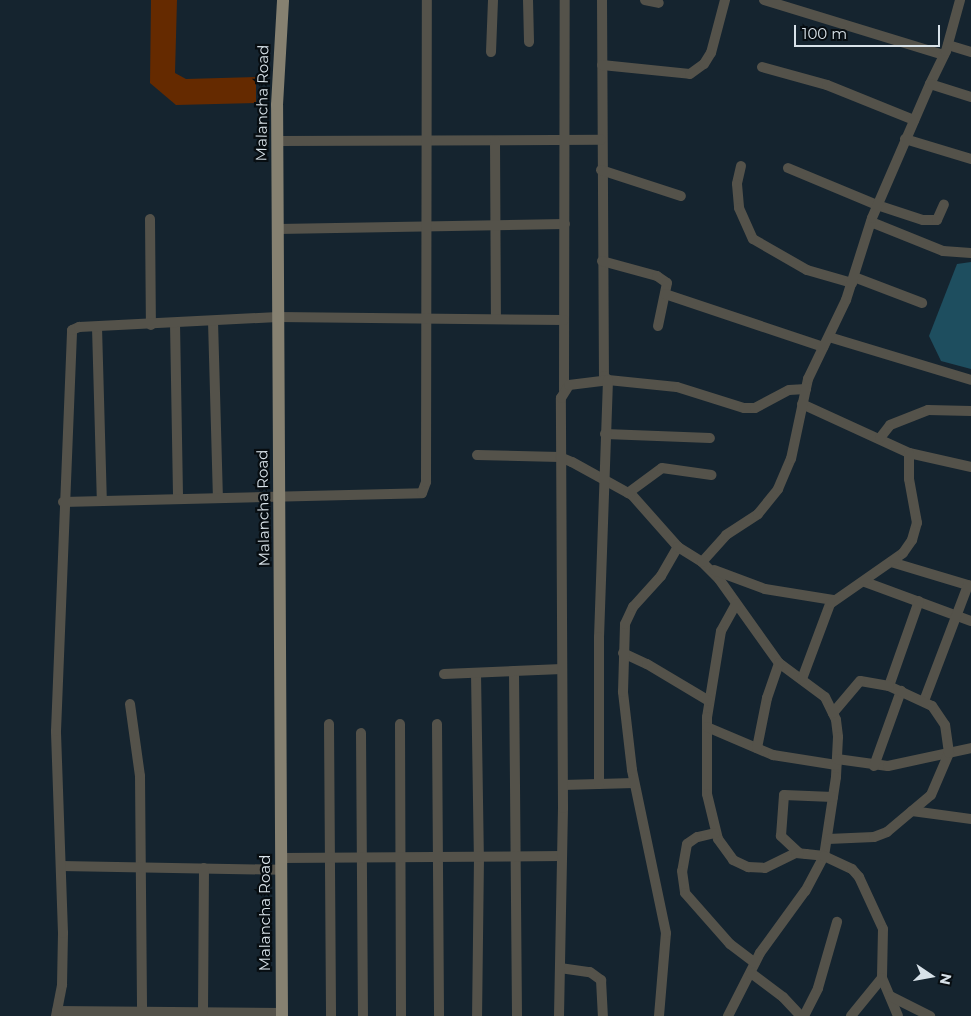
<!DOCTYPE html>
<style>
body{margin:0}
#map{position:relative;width:971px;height:1016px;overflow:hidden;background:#15242f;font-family:Montserrat,sans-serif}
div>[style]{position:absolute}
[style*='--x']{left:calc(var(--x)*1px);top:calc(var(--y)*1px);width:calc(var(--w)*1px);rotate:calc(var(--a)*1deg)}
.water>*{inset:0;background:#1e4e5f}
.building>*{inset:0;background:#652a00}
.minor>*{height:10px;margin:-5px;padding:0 5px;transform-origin:5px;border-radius:5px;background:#54524a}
.major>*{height:12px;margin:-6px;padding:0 6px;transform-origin:6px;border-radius:6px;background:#868171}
span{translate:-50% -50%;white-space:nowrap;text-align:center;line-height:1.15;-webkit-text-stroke:4.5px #070d11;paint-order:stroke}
.street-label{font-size:15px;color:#d8e2e9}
.north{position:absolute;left:906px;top:951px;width:50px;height:50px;-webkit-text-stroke:4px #070d11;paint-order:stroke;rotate:102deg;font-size:14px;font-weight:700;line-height:20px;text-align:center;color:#d8e2e9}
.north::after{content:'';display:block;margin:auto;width:18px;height:22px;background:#d8e2e9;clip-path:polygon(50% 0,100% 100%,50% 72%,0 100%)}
.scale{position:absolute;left:794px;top:25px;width:146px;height:22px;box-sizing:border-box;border:2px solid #d8e2e9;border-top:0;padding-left:6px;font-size:15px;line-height:18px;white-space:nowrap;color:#d8e2e9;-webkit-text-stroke:4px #070d11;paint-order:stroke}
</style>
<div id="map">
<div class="water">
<i style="clip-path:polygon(971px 262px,971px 369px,941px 361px,929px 336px,957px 264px)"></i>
</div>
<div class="building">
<i style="clip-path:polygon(151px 0,177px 0,175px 73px,186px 79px,256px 77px,256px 103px,176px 105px,150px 83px)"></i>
</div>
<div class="minor">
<i style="--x:528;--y:0;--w:42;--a:88.6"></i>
<i style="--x:602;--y:0;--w:376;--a:89.7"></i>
<i style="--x:604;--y:376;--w:6;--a:45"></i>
<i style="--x:608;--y:380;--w:69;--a:5.8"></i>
<i style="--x:677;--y:387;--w:70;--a:17.4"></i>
<i style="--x:744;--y:408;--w:11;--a:0"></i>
<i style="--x:755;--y:408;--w:38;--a:-28"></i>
<i style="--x:789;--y:390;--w:17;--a:-3"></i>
<i style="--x:645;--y:0;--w:14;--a:12"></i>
<i style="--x:764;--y:0;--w:188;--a:17"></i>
<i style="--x:948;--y:45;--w:24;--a:17"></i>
<i style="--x:491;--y:52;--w:52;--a:-87.8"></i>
<i style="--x:602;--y:65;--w:88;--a:5.8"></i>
<i style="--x:690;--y:74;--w:17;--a:-36"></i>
<i style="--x:704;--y:64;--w:13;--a:-58"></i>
<i style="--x:711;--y:53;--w:55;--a:-75.2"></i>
<i style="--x:762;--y:67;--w:67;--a:15.5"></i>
<i style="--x:827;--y:85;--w:94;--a:21.9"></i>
<i style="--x:930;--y:84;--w:37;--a:-64"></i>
<i style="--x:946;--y:51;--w:53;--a:-74.6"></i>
<i style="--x:905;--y:139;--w:69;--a:16.9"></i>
<i style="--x:278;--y:141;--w:323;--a:-0.2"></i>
<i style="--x:495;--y:141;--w:178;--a:89.7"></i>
<i style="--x:741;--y:166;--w:18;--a:103"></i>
<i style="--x:737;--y:184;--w:24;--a:85"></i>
<i style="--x:739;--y:208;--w:34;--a:66"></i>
<i style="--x:753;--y:239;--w:62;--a:29.9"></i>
<i style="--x:807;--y:270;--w:47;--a:16.1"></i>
<i style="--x:788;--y:168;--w:96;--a:22.6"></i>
<i style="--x:877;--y:205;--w:48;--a:18.1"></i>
<i style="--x:923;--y:220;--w:14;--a:0"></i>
<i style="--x:937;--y:220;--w:17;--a:-66"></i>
<i style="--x:601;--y:170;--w:84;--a:18"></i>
<i style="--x:150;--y:219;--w:106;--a:89.5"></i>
<i style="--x:871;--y:222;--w:78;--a:21.9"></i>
<i style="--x:943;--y:251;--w:28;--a:4"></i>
<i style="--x:278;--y:229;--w:287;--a:-1"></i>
<i style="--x:602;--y:261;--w:57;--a:15.3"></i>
<i style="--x:657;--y:276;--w:12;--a:35"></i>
<i style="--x:667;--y:283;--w:44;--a:101.8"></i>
<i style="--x:854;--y:277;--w:73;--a:20.9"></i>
<i style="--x:665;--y:294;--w:167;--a:18.5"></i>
<i style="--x:213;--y:321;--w:177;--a:88.4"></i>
<i style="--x:175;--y:323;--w:176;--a:89"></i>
<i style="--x:97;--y:327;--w:174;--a:88.4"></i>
<i style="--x:829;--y:337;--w:148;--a:16.8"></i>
<i style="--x:564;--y:390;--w:390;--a:-89.9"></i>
<i style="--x:802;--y:404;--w:118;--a:24.6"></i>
<i style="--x:909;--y:453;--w:64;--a:12.7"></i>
<i style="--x:605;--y:434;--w:105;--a:2.2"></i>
<i style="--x:880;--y:438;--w:16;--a:-52"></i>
<i style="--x:890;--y:425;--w:41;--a:-21.5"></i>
<i style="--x:928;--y:410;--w:43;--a:1.3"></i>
<i style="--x:477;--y:455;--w:83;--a:1.4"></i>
<i style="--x:560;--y:457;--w:13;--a:23"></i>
<i style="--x:572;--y:462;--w:68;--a:28.8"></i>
<i style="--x:632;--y:495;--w:69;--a:48.5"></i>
<i style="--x:628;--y:493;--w:42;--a:-36.3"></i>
<i style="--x:662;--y:468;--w:50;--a:8"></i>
<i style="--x:63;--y:502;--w:359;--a:-1.4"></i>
<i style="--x:422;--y:493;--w:12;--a:-70"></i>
<i style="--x:426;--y:482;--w:482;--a:-89.9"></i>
<i style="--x:702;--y:562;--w:24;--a:45"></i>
<i style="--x:719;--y:579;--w:103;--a:54.5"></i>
<i style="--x:779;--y:663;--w:57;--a:36.5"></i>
<i style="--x:825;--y:697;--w:25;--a:64"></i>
<i style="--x:836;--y:720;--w:17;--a:83"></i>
<i style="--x:838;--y:737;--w:40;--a:92.9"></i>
<i style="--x:836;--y:777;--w:80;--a:98.6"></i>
<i style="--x:824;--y:856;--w:40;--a:118"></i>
<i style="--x:805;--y:891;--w:77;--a:126"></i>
<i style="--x:760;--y:953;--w:71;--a:116.9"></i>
<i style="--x:891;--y:562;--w:84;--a:16.7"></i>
<i style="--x:714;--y:570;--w:54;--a:20.4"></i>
<i style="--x:765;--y:589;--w:69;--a:9.2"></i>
<i style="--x:865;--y:582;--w:113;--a:20.2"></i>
<i style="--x:736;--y:604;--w:31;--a:119"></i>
<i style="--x:721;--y:631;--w:87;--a:99.2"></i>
<i style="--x:707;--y:717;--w:77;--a:90"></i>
<i style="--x:707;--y:794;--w:46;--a:76.3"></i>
<i style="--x:718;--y:839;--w:26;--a:54"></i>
<i style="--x:733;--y:860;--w:17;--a:25"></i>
<i style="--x:748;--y:867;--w:17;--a:3"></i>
<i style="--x:765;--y:868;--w:34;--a:-26"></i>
<i style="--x:796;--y:853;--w:10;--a:6"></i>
<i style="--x:806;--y:854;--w:18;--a:6"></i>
<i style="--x:824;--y:856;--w:31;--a:25"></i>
<i style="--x:852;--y:869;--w:11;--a:49"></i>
<i style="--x:859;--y:877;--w:57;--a:65.2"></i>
<i style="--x:883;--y:929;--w:49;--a:91.2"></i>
<i style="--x:882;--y:978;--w:41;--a:67.2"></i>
<i style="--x:623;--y:653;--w:26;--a:25"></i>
<i style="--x:647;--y:664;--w:72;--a:30.8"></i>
<i style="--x:514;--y:671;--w:345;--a:89.5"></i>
<i style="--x:476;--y:673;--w:184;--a:89.1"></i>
<i style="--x:479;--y:857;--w:159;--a:90.7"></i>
<i style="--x:444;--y:674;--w:118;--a:-2.4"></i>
<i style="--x:802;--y:679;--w:80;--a:-69.5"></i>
<i style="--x:830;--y:604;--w:89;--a:-34.9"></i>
<i style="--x:903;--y:553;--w:16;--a:-55"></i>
<i style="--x:912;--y:540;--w:18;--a:-74"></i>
<i style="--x:917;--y:523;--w:45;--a:-100.3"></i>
<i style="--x:909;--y:479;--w:26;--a:-90"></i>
<i style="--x:889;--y:686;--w:90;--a:-70.6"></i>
<i style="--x:924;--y:701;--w:124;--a:-69.2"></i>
<i style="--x:130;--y:704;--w:73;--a:82.1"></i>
<i style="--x:140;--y:776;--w:240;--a:89.5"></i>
<i style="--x:329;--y:724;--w:292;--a:89.6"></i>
<i style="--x:400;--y:724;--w:292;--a:89.8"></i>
<i style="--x:437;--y:724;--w:292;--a:89.6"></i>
<i style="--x:707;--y:727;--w:72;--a:23"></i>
<i style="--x:773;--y:755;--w:64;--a:9"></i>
<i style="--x:361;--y:733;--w:283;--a:89.6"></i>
<i style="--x:757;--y:748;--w:51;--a:-78.7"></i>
<i style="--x:767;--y:698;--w:37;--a:-71"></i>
<i style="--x:837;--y:759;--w:51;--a:7.8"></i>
<i style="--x:888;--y:766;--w:85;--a:-12.2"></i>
<i style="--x:874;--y:766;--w:80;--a:-70.2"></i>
<i style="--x:563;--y:785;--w:71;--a:-1.6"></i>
<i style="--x:912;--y:811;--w:60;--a:7.7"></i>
<i style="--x:715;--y:833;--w:18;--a:167"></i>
<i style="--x:697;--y:837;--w:12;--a:145"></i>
<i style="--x:687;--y:844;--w:27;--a:100"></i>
<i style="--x:682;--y:871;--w:22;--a:82"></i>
<i style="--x:685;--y:893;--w:68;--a:48.6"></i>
<i style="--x:730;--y:944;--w:31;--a:37"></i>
<i style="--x:828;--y:839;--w:46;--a:-2.5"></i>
<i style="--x:874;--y:837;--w:14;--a:-21"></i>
<i style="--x:887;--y:832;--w:57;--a:-40.1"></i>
<i style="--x:931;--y:795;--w:46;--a:-66.8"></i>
<i style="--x:949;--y:753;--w:28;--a:-98"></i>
<i style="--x:945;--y:725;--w:23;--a:-124"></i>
<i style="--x:932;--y:706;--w:47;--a:-155.1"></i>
<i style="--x:889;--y:686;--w:29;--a:-170"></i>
<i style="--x:860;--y:681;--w:42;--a:130.2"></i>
<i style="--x:799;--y:853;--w:25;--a:-137"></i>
<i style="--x:781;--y:836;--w:41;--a:-85.8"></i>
<i style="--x:784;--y:795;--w:49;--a:2.3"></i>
<i style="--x:281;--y:858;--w:281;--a:-0.4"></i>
<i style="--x:61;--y:866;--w:220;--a:1"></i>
<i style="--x:560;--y:968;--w:30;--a:8"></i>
<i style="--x:590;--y:972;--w:14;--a:36"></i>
<i style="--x:601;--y:980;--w:36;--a:87"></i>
<i style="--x:751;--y:973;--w:40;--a:37"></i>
<i style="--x:783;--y:997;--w:26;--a:47"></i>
<i style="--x:890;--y:996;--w:45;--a:26.6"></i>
<i style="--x:57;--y:1011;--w:225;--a:0.5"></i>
<i style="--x:203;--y:1012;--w:144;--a:-89.6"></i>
<i style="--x:56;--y:1016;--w:32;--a:-79"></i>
<i style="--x:62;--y:985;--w:52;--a:-88.9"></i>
<i style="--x:63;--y:933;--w:202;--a:-92"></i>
<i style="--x:56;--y:731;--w:401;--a:-87.7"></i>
<i style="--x:72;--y:330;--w:8;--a:-23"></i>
<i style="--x:79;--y:327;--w:199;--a:-2.9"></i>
<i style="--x:278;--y:317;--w:286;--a:0.6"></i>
<i style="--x:559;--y:1016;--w:208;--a:-88.9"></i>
<i style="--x:563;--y:808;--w:410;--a:-90.3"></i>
<i style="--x:561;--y:398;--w:15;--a:-58"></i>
<i style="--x:569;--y:385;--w:39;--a:-7"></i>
<i style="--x:608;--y:380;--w:257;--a:92"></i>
<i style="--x:599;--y:637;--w:147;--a:90"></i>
<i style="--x:659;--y:1016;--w:83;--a:-85.2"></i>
<i style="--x:666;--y:933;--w:167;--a:-101.8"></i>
<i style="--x:632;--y:770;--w:79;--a:-96.6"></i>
<i style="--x:623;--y:692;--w:68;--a:-88.3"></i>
<i style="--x:625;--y:624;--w:19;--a:-65"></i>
<i style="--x:633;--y:607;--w:42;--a:-47.9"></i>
<i style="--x:661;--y:576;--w:34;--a:-60"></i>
<i style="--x:678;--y:547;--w:28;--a:32"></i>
<i style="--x:702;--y:562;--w:36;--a:-48"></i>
<i style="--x:726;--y:535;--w:38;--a:-33"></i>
<i style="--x:758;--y:514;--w:32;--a:-51"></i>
<i style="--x:778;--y:489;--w:33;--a:-67"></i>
<i style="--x:791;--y:459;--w:82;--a:-78"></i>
<i style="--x:808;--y:379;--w:88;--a:-64.3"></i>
<i style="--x:846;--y:300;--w:86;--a:-72.4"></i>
<i style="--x:872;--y:218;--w:146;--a:-66.6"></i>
<i style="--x:930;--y:84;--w:43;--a:17.6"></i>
<i style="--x:804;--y:1016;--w:31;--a:-63"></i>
<i style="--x:818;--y:988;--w:69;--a:-73.9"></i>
<i style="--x:851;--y:1016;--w:49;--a:-50.8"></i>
</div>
<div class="major">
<i style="--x:282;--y:1016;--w:911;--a:-90.31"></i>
<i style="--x:277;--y:105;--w:105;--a:-86.7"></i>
</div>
<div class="street-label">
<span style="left:262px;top:103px;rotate:-89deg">Malancha Road</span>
<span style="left:263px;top:508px;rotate:-91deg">Malancha Road</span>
<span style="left:265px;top:913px;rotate:-90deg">Malancha Road</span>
</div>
<div class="north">N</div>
<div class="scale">100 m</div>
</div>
